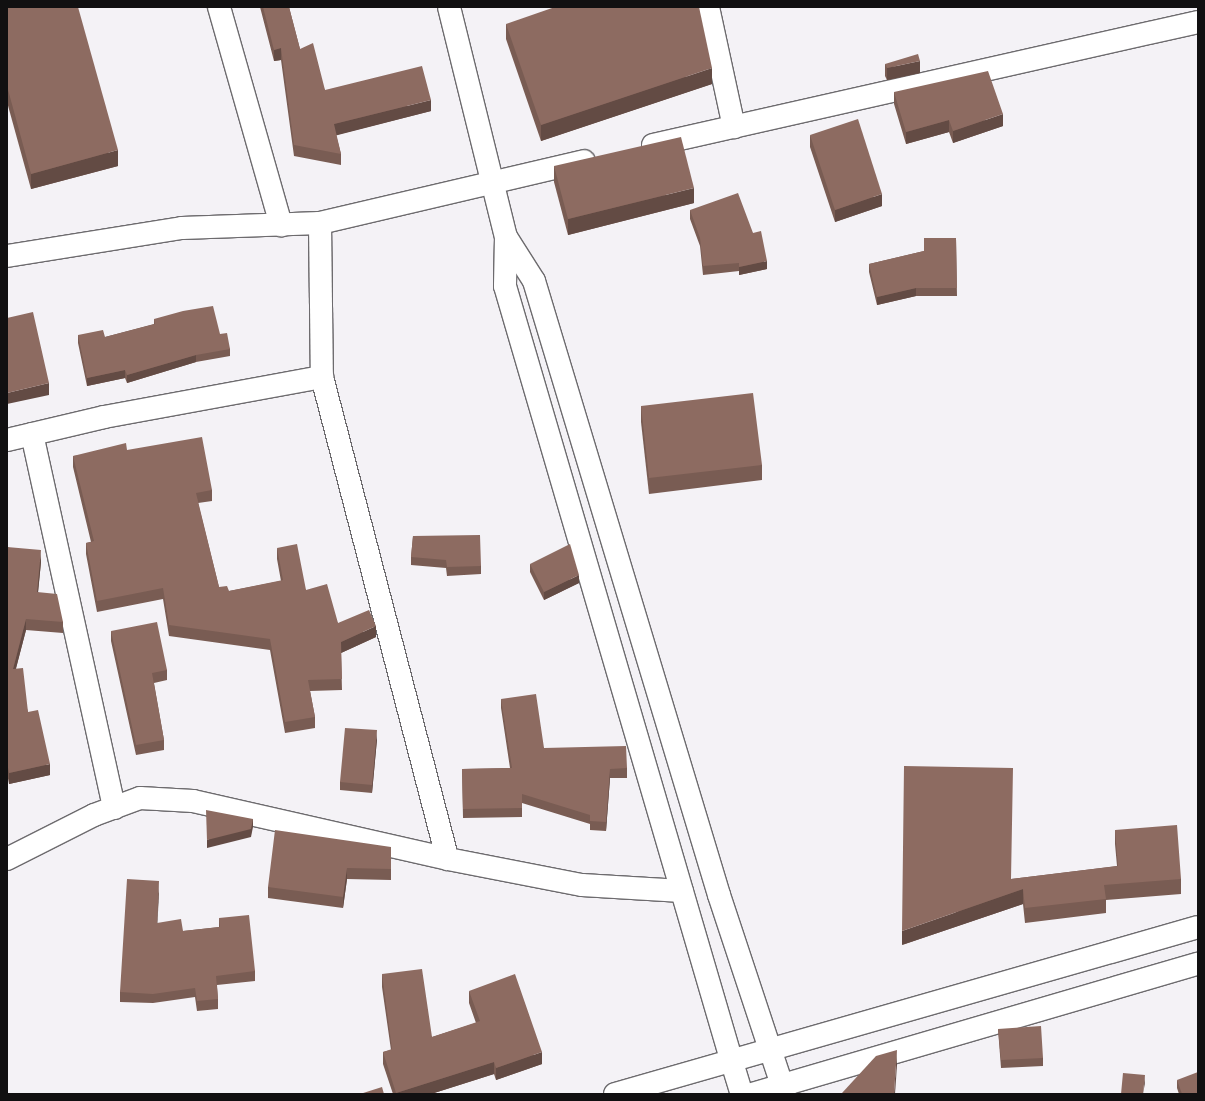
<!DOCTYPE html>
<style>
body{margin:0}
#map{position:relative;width:1205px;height:1101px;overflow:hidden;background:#f4f2f6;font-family:"Zilla Slab",serif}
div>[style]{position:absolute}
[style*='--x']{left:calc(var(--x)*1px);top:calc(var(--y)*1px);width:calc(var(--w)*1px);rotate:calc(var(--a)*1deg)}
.roads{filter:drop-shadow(1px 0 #6d6b6e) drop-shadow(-1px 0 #6d6b6e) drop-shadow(0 1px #6d6b6e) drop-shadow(0 -1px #6d6b6e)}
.street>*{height:22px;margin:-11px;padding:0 11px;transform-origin:11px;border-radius:11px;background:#fff}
.secondary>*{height:22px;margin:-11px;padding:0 11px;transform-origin:11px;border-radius:11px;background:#fff}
.wall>*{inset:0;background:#795c53}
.shaded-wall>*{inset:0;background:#634b44}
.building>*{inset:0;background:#8d6b61}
span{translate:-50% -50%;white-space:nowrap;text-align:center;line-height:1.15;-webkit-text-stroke:4px #fff;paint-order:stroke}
.frame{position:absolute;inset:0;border:8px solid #111011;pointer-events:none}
</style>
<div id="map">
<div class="roads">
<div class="street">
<i style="--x:219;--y:7;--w:227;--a:74.1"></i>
<i style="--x:449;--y:7;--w:237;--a:76.1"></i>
<i style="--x:506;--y:237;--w:49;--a:91.2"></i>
<i style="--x:505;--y:286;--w:805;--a:73.7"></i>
<i style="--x:708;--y:7;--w:123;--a:77.8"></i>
<i style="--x:653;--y:145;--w:559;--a:-12.72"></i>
<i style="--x:320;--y:223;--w:154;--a:89.3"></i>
<i style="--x:322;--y:377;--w:498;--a:75.4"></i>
<i style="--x:506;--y:237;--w:52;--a:57.5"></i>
<i style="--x:534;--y:281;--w:641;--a:73.23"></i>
<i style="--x:719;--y:895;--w:162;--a:71.7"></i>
<i style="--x:7;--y:256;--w:177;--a:-9.1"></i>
<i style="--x:182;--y:228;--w:138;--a:-2.1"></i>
<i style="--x:320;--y:223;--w:271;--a:-13.2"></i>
<i style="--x:32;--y:434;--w:383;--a:77.6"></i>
<i style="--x:7;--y:440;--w:100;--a:-13.3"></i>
<i style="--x:104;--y:417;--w:222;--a:-10.4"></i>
<i style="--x:7;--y:859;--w:97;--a:-26.8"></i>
<i style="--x:94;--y:815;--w:49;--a:-20.3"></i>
<i style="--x:140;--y:798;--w:53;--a:3.2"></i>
<i style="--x:193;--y:801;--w:262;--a:12.8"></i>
<i style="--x:448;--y:859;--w:136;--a:11"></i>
<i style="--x:582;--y:885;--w:100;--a:3.4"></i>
<i style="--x:615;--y:1094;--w:606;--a:-15.98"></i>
<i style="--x:752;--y:1094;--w:465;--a:-16.3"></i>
</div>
<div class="secondary">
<i style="--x:770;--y:1049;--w:47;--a:71.6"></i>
<i style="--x:731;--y:1059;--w:37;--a:73"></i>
</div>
</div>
<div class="wall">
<i style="clip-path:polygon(7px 7px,118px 166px,31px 189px,7px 102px)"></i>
<i style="clip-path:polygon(260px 7px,289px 7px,300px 49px,325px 90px,431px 111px,336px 135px,341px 154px,341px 165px,294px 156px,281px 60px,274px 61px)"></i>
<i style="clip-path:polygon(506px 24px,712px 84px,541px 141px,506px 39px)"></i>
<i style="clip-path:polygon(885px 64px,920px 73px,887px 80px,885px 76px)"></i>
<i style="clip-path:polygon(894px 92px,1003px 126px,953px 143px,949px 132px,906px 144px,894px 104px)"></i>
<i style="clip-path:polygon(810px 135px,882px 206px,835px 222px,810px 147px)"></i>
<i style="clip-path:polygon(554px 166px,694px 203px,568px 235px,554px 182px)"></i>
<i style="clip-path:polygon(690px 210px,753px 233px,767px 269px,739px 275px,739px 271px,703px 275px,700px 246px,690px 219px)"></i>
<i style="clip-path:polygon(956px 238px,957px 296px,916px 296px,877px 305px,869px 272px,869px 264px,924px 251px)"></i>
<i style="clip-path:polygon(154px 319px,220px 334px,230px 349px,230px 356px,196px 362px,127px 383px,125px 378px,87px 386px,78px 343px,78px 335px,105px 337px,154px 324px)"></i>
<i style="clip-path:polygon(641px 406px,762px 465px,762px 480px,649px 494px,641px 422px)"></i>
<i style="clip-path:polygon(127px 450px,212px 490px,212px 501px,198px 503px,219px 587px,229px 591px,281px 581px,277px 559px,277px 548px,306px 590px,338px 623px,376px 637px,341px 653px,342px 690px,310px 691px,315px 717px,315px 728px,285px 733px,270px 650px,169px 636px,163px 599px,97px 612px,86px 554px,86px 543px,91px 542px,73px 467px,73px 456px)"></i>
<i style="clip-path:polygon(413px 536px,481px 566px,481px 574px,447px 576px,446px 568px,411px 565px,411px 557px)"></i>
<i style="clip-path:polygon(7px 547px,41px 562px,38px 592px,63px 622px,63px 633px,26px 630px,16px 668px,28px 712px,50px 775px,9px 784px,7px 773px)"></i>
<i style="clip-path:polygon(530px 564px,579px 583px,544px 600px,530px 572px)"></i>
<i style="clip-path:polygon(111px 631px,167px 670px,167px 680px,154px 683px,164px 740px,164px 750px,136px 755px,111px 641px)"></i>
<i style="clip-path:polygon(501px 699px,544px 748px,627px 768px,627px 778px,610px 778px,606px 831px,590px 830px,590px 824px,522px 803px,522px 817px,463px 818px,462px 769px,510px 768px,501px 708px)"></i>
<i style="clip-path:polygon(377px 739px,372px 793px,340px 790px,340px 782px)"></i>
<i style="clip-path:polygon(1115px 830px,1181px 879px,1181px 894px,1106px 900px,1106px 913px,1025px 923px,1023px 904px,902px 945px,1011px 879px,1117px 866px,1115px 844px)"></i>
<i style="clip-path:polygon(391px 847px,391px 880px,347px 879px,343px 908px,268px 898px,268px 887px)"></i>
<i style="clip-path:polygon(159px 891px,157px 923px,183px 931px,219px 927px,219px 918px,255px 971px,255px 981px,217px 985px,218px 999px,218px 1009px,197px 1011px,195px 997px,153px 1003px,120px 1002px,120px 992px)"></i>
<i style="clip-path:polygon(382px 974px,432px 1037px,476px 1023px,469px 1003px,469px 991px,542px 1064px,496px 1080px,494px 1074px,431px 1094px,393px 1094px,383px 1064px,383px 1052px,391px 1050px,382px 987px)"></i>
<i style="clip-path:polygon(998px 1029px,1043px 1058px,1043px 1066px,1001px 1068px)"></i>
<i style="clip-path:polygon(1177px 1080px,1198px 1094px,1179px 1094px,1177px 1088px)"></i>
</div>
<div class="shaded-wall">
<i style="clip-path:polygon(281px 48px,281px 60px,274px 61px,274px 50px)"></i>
<i style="clip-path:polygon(920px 61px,920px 73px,887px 80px,887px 68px)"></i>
<i style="clip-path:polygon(712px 68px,712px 84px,541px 141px,541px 125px)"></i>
<i style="clip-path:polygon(431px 100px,431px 111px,334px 136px,334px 124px)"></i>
<i style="clip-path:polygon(1003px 114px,1003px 126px,953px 143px,953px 131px)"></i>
<i style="clip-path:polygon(949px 120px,949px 132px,906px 144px,906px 132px)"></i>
<i style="clip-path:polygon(118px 150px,118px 166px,31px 189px,31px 174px)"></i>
<i style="clip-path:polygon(694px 188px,694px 203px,568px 235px,568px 219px)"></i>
<i style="clip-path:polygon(882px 194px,882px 206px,835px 222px,835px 210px)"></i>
<i style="clip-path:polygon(767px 261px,767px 269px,739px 275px,739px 267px)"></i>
<i style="clip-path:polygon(916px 288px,916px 296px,877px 305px,877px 297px)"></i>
<i style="clip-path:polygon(196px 355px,196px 362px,127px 383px,127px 375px)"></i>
<i style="clip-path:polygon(125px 370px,125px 378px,87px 386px,87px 378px)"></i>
<i style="clip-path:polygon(49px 383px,49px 395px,7px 404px,7px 393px)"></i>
<i style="clip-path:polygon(41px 550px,41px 562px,37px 603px,37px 592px)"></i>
<i style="clip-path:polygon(579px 575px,579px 583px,544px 600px,544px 592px)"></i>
<i style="clip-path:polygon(26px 619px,26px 630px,13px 680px,13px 669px)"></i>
<i style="clip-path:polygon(376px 626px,376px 637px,341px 653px,341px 642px)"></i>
<i style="clip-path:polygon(377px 730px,377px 739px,372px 793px,372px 785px)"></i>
<i style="clip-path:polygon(50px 764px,50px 775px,9px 784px,9px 773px)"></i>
<i style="clip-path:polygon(610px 769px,610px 778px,606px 831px,606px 822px)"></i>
<i style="clip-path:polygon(253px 819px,253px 827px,251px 837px,207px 848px,207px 840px)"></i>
<i style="clip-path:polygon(347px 868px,347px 879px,343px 908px,343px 897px)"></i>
<i style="clip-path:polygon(159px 881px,159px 891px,157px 933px,157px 923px)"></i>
<i style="clip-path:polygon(1023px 889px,1023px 904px,902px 945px,902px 931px)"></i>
<i style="clip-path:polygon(897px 1050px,897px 1065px,895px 1094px,894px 1094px)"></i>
<i style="clip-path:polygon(542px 1052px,542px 1064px,496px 1080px,496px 1068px)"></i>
<i style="clip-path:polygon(494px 1062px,494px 1074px,431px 1094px,396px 1094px,396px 1093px)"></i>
<i style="clip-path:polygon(1145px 1075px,1145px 1083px,1143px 1094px)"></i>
</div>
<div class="building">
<i style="clip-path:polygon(7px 7px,78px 7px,118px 150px,31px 174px,7px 86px)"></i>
<i style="clip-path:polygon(263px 7px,289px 7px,300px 49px,313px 43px,325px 90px,422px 66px,431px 100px,334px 124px,341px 154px,294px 145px,281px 48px,274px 50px)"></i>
<i style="clip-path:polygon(555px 7px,699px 7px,712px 68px,541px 125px,506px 24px)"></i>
<i style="clip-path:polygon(918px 54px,920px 61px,887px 68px,885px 64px)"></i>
<i style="clip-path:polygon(988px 71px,1003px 114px,953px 131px,949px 120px,906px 132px,894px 92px)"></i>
<i style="clip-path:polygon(858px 119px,882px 194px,835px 210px,810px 135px)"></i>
<i style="clip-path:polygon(681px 137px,694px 188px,568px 219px,554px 166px)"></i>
<i style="clip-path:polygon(738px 193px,753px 233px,761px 231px,767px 261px,739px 267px,739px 263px,703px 266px,700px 238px,690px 210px)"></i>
<i style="clip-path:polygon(924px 238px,956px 238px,957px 288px,916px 288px,877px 297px,869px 264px,924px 251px)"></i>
<i style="clip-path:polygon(213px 306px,220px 334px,227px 333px,230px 349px,196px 355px,127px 375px,125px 370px,87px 378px,78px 335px,103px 330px,105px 337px,155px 324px,154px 319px,183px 311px)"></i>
<i style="clip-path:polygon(33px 312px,49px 383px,7px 393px,7px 337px,8px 337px,7px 334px,7px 318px)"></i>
<i style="clip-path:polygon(753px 393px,762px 465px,649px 478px,641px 406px)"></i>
<i style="clip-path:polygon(202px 437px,212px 490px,196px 493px,219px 587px,227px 586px,229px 591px,283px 580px,277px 548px,297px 544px,306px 590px,327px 584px,338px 623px,369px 610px,376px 626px,341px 642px,342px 679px,308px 680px,315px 717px,285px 722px,270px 639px,169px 625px,163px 588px,97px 601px,86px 543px,94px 541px,73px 456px,126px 443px,127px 450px)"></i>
<i style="clip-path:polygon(480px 535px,481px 566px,447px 567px,446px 560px,411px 557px,413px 536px)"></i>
<i style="clip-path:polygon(570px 544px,579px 575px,544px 592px,530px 564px)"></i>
<i style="clip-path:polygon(7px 547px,41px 550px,37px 592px,57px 594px,63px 622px,26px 619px,13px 669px,23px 668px,28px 712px,38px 710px,50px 764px,9px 773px,7px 762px)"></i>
<i style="clip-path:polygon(157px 622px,167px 670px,152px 673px,164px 740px,136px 745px,111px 631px)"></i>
<i style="clip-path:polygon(536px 694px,544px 748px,626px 746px,627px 768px,610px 769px,606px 822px,590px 821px,590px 815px,522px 794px,522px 808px,463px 809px,462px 769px,512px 768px,501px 699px)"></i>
<i style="clip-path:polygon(345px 728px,377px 730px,372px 785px,340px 782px)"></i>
<i style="clip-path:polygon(904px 766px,1013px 768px,1011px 879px,1118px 866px,1115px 830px,1177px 825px,1181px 879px,1104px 885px,1106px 899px,1025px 908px,1023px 889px,902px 931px)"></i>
<i style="clip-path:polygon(206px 810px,253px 819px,251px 829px,207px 840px)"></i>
<i style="clip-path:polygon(275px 830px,391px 847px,391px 869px,347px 868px,343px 897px,268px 887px)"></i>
<i style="clip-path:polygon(127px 879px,159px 881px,157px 923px,181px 919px,183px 931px,220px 927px,219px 918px,249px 915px,255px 971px,216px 976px,218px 999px,197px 1001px,195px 988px,153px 994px,120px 992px)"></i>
<i style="clip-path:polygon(422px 969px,432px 1037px,480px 1021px,469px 991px,515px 974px,542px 1052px,496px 1068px,494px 1062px,396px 1093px,383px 1052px,392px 1049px,382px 974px)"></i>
<i style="clip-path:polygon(1041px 1026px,1043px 1058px,1001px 1060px,998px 1029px)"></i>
<i style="clip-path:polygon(897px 1050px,894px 1094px,842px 1094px,842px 1093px,876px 1056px)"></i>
<i style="clip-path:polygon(1198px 1072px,1198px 1094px,1182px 1094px,1177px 1080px)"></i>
<i style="clip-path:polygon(1123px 1073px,1145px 1075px,1143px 1094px,1121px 1094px)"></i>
<i style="clip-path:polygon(382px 1087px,384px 1094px,360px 1094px)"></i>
</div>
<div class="frame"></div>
</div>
